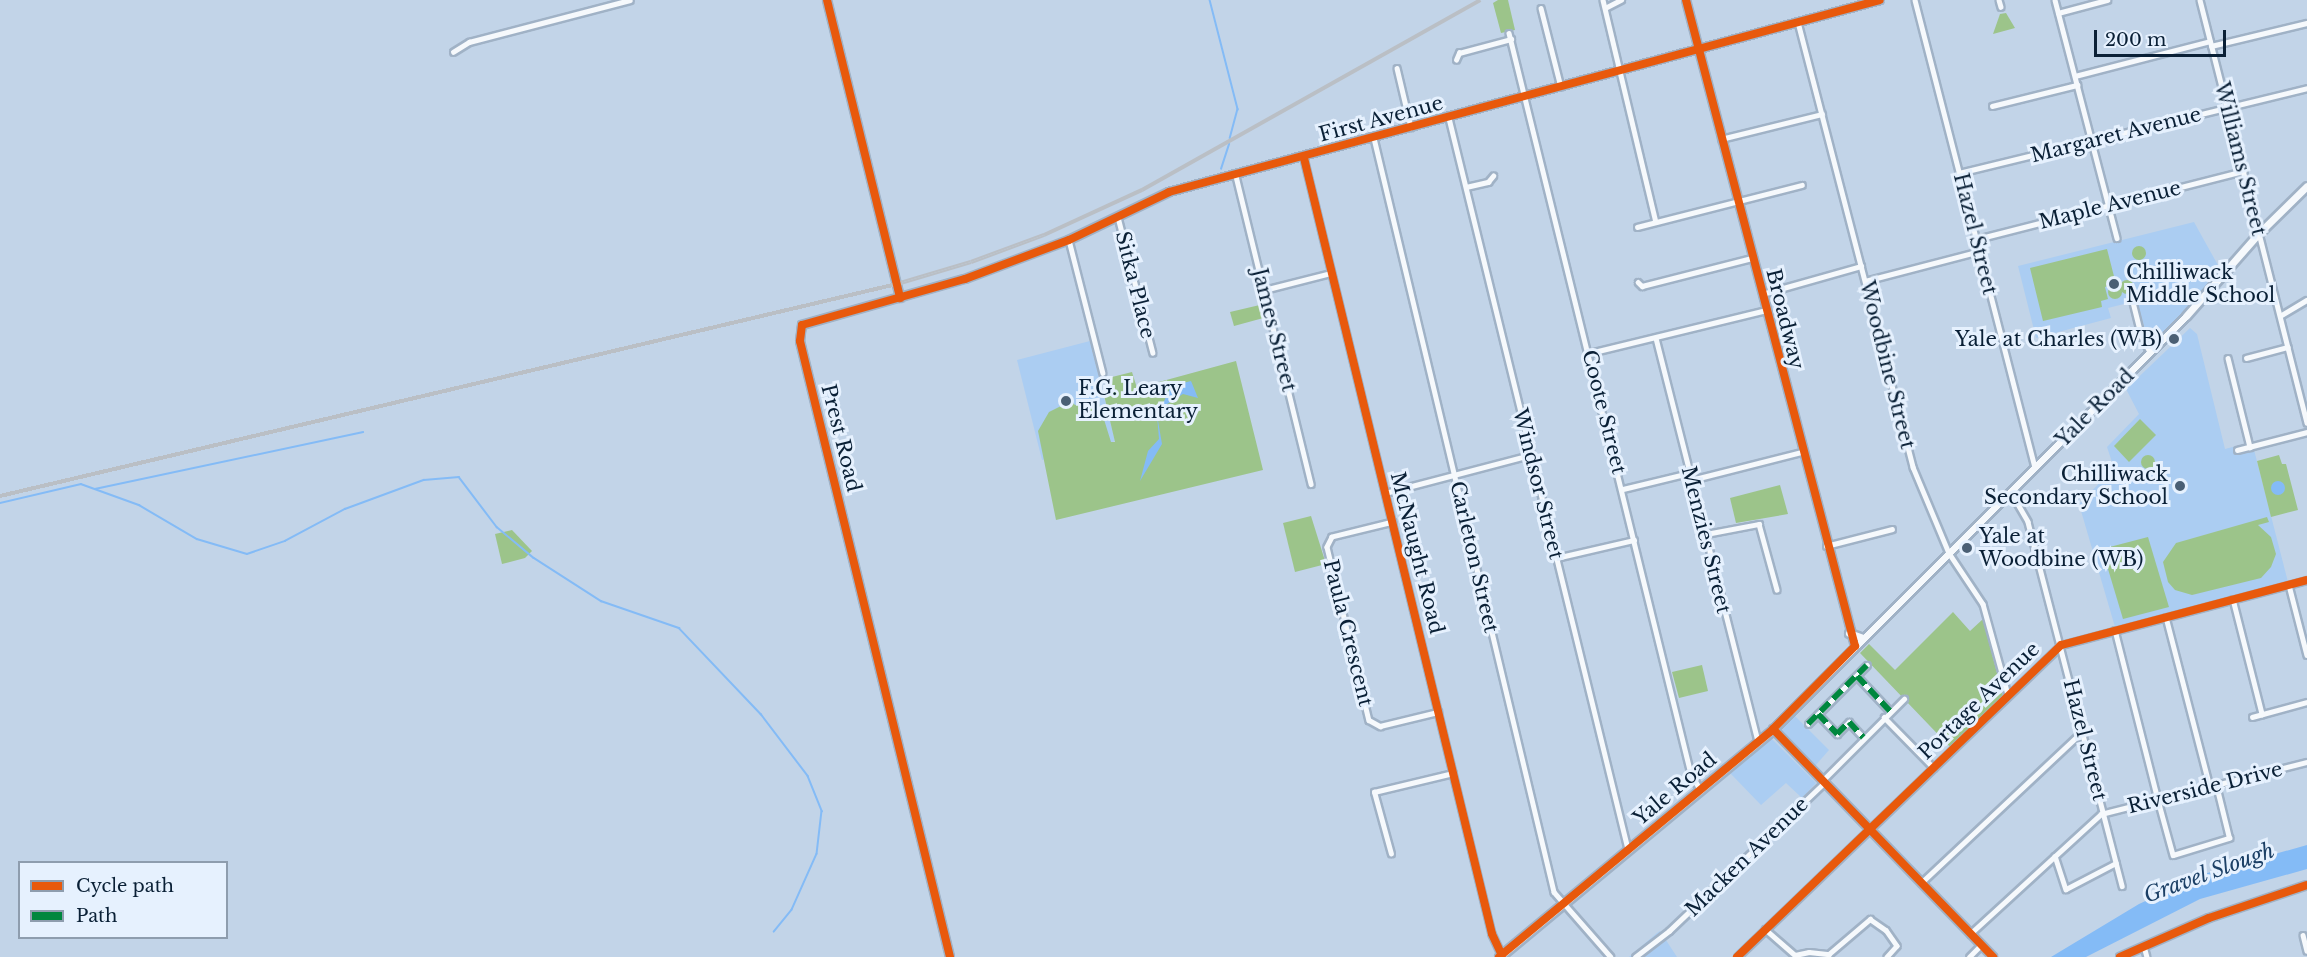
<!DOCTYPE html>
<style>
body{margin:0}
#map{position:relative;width:2307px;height:957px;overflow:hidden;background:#c2d4e8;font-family:"Libre Baskerville",serif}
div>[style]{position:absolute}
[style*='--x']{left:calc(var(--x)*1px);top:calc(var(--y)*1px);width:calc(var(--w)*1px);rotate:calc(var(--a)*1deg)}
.built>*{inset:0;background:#abcdf2}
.green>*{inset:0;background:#9cc48a}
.round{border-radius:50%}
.water>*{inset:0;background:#84bbf6}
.stream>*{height:1.5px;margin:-0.75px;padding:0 0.75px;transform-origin:0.75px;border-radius:0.75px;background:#84bbf6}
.roads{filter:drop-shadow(2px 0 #a0b2c6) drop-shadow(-2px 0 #a0b2c6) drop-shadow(0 2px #a0b2c6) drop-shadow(0 -2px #a0b2c6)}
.minor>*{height:4.5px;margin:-2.25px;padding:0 2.25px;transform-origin:2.25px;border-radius:2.25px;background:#f6f9fc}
.tertiary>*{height:6px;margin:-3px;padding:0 3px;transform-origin:3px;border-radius:3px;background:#f6f9fc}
.secondary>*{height:7px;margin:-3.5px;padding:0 3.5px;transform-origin:3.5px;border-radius:3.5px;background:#f6f9fc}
.rail>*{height:4px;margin-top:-2px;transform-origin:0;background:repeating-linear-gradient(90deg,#e6f1fe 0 4.5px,#babfc5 0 9px);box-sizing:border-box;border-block:2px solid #babfc5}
.quiet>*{height:6px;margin-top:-3px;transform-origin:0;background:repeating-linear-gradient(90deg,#00873e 0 12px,transparent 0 18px)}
.cycleway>*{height:8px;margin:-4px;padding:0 4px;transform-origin:4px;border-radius:4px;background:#e8590c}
.dots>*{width:16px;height:16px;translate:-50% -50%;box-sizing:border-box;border:3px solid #e6f1fe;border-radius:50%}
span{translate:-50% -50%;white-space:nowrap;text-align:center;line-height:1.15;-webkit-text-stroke:6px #e6f1fe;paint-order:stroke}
.street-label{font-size:20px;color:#0a2036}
.poi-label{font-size:20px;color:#0a2036}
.left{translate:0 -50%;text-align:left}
.right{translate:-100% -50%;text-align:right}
.water-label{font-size:21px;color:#1c4066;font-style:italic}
.legend{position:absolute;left:18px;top:861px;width:210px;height:78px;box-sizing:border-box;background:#e6f1fe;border:2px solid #8e9dae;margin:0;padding:8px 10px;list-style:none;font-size:18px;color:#0a2036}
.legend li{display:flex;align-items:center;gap:12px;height:30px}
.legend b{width:30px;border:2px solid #8e9dae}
.scale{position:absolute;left:2094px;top:30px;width:132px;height:27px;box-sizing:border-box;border:3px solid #0a2036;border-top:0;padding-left:8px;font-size:18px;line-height:21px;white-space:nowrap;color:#0a2036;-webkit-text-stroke:4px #e6f1fe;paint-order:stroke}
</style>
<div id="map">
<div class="built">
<i style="clip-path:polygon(2194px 222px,2219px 267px,2186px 312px,2151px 347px,2136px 301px,2108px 308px,2111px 318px,2036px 338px,2018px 266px)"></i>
<i style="clip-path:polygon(2190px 328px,2197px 334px,2225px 449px,2252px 442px,2288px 582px,2115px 627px,2079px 504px,2114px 468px,2107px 447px,2139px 414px,2126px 389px)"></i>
<i style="clip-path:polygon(1090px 341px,1115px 441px,1042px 460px,1017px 360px)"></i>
<i style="clip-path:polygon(1794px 715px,1829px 750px,1815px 766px,1781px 731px)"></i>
<i style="clip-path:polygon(1771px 738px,1816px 783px,1802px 798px,1786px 783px,1761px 805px,1730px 773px)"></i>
<i style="clip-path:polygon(1660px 931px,1677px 957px,1629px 957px,1657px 933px)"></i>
</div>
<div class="green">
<i style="clip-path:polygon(1498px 0,1508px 0,1515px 30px,1501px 33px,1493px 3px)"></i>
<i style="clip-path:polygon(2006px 13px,2015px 28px,1993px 34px,2000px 14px)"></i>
<i class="round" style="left:2132px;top:246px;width:14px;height:14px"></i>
<i style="clip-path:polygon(2107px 249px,2116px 284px,2105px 287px,2108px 299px,2101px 301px,2102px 307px,2043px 321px,2030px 268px)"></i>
<i class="round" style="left:2120px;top:280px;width:14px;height:14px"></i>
<i class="round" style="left:2108px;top:285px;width:14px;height:14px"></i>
<i style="clip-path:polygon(1264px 304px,1267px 317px,1234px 326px,1230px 312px)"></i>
<i style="clip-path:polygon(1236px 361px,1263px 470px,1056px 520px,1038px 431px,1049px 412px,1071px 401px,1075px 405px,1098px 400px,1111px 442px,1115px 442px,1104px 395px,1111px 393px,1108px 378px,1132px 372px,1137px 388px)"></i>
<i style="clip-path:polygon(2140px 419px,2156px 435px,2129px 462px,2114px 446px)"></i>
<i class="round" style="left:2141px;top:455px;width:14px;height:14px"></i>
<i style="clip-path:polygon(2279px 455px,2282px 464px,2286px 464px,2298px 510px,2271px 517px,2257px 461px)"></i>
<i style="clip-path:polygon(1780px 485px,1788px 514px,1736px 523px,1730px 498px)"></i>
<i style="clip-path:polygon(1311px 516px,1326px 564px,1295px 572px,1283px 523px)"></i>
<i style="clip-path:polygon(2267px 517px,2269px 522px,2258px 525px,2271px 537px,2276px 554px,2271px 567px,2261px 578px,2192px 595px,2175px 590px,2168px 582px,2163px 562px,2176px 543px)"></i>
<i style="clip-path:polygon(512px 530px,532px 551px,525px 558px,502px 564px,495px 534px)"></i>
<i style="clip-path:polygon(2148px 537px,2169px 607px,2123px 619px,2102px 549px)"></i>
<i style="clip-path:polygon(1953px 612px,1970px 631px,1983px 619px,2003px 696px,1952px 749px,1860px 653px,1869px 644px,1895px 670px)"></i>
<i style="clip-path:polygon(1702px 665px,1708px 691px,1679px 698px,1672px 672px)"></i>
</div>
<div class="water">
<i style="clip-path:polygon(1191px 381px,1198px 398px,1183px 394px,1161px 408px,1171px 386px)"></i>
<i style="clip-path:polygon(1157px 415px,1162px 444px,1140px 481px,1148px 451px,1159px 439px)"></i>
<i class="round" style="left:2271px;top:481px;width:14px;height:14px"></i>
<i style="clip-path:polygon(2307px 845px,2307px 869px,2200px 899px,2086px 957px,2051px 957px,2139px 904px,2204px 874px)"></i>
</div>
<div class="stream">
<i style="--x:1210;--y:0;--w:113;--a:75.6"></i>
<i style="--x:1238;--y:109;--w:30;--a:105"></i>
<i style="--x:1221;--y:169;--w:26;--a:-72"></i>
<i style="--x:95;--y:489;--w:274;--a:-12"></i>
<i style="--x:0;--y:503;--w:83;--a:-13.2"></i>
<i style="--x:81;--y:484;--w:62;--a:19.9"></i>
<i style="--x:139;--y:505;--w:67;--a:30.4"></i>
<i style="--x:197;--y:539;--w:52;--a:16.7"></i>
<i style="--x:247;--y:554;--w:40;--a:-18.9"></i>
<i style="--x:285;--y:541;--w:68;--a:-28.1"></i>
<i style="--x:345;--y:509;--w:84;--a:-20.2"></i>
<i style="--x:424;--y:480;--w:35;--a:-5"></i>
<i style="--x:459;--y:477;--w:63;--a:52.8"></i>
<i style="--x:497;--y:527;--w:48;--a:40"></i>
<i style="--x:534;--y:558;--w:80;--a:32.7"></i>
<i style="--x:601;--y:601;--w:83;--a:19.1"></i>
<i style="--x:679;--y:628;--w:119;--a:46.4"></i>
<i style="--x:761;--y:714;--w:78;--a:52.8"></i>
<i style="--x:808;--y:776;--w:38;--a:68"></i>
<i style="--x:822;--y:811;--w:43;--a:96.6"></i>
<i style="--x:817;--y:854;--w:61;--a:114.1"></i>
<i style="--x:792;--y:910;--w:28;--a:129"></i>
</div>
<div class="roads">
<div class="minor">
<i style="--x:1603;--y:0;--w:228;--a:76.6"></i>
<i style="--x:1915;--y:0;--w:483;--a:75.6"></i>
<i style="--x:1999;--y:0;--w:7;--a:74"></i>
<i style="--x:2055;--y:0;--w:246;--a:75.4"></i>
<i style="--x:2200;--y:0;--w:436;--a:75.8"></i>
<i style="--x:1541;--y:8;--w:81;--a:75.8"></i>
<i style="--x:1605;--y:8;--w:18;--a:-27"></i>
<i style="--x:2058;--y:13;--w:51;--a:-14.9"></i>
<i style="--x:1798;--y:22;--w:460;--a:75.5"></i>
<i style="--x:1913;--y:467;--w:93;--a:67.3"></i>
<i style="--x:1949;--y:553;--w:61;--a:56.3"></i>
<i style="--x:1983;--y:604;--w:94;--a:74.6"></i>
<i style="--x:1509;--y:33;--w:763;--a:76.2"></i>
<i style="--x:1691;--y:774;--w:17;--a:59"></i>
<i style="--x:2211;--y:46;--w:99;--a:-13.5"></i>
<i style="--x:453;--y:52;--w:19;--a:-32"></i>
<i style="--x:469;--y:42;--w:166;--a:-14.6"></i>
<i style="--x:1456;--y:60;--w:8;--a:-67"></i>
<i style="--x:1459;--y:53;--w:54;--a:-15.1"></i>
<i style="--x:1397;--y:68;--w:61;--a:76.7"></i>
<i style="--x:2075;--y:76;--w:139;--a:-14.5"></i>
<i style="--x:1992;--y:106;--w:88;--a:-13.9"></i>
<i style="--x:1449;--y:118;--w:753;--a:76.24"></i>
<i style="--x:1374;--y:138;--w:775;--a:76.57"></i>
<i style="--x:1554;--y:892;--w:86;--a:48.8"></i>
<i style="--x:1721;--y:139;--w:104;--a:-13.9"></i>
<i style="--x:1304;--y:158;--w:798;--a:76.38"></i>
<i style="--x:1492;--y:934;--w:23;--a:65"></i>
<i style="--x:1959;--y:173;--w:358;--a:-13.7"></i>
<i style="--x:1236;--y:176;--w:317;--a:76.3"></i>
<i style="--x:1466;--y:187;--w:23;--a:-13"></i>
<i style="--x:1488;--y:182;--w:8;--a:-50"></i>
<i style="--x:1118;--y:217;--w:140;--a:75.6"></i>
<i style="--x:1637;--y:227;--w:170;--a:-14.3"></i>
<i style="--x:1977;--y:239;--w:275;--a:-14.3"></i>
<i style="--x:1069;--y:240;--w:137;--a:75.7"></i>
<i style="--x:1865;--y:281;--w:119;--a:-14.6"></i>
<i style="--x:1638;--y:282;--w:6;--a:45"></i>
<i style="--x:1642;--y:286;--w:114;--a:-14.3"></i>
<i style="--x:1264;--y:290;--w:69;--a:-14.2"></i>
<i style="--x:1762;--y:294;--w:103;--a:-15.8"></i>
<i style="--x:2132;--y:298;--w:38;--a:76"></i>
<i style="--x:2141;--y:335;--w:19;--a:62"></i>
<i style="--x:2280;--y:316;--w:31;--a:-31"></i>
<i style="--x:1656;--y:338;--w:416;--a:75.8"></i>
<i style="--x:1590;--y:353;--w:181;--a:-13.7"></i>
<i style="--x:2228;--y:358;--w:92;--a:76.1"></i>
<i style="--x:2246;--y:358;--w:43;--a:-14.7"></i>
<i style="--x:2237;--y:450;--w:72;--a:-14.4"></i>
<i style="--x:1691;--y:480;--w:114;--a:-14.2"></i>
<i style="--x:1623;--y:489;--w:68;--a:-13.6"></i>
<i style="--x:2011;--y:492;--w:34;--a:60"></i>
<i style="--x:2028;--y:522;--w:376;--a:75.5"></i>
<i style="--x:1385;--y:493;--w:150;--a:-14.7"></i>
<i style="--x:1393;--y:522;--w:63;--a:166.2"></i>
<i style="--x:1332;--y:537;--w:11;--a:117"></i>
<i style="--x:1327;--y:547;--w:178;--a:76.4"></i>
<i style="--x:1369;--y:720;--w:13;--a:29"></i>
<i style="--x:1380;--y:726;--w:60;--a:-13.6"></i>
<i style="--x:1706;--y:534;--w:54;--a:-10.7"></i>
<i style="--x:1759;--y:524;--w:68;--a:74.7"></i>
<i style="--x:1826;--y:546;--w:68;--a:-14.4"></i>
<i style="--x:1556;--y:558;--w:80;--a:-13"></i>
<i style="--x:2289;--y:585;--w:72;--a:75.6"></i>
<i style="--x:2233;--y:599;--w:119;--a:75.8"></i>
<i style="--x:2166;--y:617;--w:176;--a:75.5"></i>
<i style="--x:2115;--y:630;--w:175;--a:75.8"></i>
<i style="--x:1857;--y:676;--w:48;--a:46.7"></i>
<i style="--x:1818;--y:714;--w:28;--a:46"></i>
<i style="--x:1837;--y:734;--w:17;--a:-45"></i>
<i style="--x:1849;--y:722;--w:21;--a:47"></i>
<i style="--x:1884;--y:717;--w:71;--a:45.6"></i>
<i style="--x:2252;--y:717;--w:57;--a:-15.3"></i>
<i style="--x:1808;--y:724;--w:83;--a:-45"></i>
<i style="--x:1822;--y:781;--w:116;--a:-45"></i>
<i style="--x:2158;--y:800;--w:57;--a:74.7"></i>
<i style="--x:2173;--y:855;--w:59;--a:-16.9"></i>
<i style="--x:2229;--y:838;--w:55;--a:-103.8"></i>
<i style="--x:1391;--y:854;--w:64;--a:-105.3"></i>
<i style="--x:1374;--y:792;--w:81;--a:-13.5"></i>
<i style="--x:2055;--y:856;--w:35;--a:72"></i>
<i style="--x:2066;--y:889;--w:56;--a:-27.5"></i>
<i style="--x:1921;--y:883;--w:222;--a:-43.2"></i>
<i style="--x:1765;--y:929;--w:40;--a:41"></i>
<i style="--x:1795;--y:955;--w:14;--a:-12"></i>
<i style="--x:1809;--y:952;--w:20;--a:6"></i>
<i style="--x:1829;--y:954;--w:54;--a:-40.5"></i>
<i style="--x:1870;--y:919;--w:19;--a:35"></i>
<i style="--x:1886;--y:930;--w:19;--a:55"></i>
<i style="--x:1897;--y:946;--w:15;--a:132"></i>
<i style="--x:1970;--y:934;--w:178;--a:-42.5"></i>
<i style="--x:2101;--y:814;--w:212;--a:-14.2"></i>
<i style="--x:2303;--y:935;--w:16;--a:76"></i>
<i style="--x:2144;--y:946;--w:11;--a:75"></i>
<i style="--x:1635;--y:957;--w:43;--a:-37.4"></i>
<i style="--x:1669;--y:931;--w:214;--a:-43.7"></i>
<i style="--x:1737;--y:957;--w:450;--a:-43.9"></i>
<i style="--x:2061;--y:645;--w:254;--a:-14.8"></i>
<i style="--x:1969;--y:957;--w:17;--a:-45"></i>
</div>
<div class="tertiary">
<i style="--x:827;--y:0;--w:307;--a:76.2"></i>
<i style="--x:1686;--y:0;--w:668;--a:75.34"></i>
<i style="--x:1773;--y:729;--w:317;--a:46"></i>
<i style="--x:950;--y:957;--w:634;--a:-103.69"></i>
<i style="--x:800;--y:341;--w:16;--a:-83"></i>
<i style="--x:802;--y:325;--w:169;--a:-15.8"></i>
<i style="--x:965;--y:279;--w:111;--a:-20.6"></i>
<i style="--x:1069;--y:240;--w:111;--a:-25.6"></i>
<i style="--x:1169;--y:192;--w:736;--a:-15.11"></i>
<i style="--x:2120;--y:957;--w:97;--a:-23.7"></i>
<i style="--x:2209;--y:918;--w:103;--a:-18.6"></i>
</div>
<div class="secondary">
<i style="--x:1849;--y:633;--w:15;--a:20"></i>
<i style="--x:1499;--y:957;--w:352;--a:-39.7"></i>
<i style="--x:1770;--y:732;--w:588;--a:-45"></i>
<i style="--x:2186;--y:316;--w:111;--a:-48.7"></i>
<i style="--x:2259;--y:233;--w:67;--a:-44.4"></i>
</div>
</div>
<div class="rail">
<i style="--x:0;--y:496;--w:922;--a:-13.3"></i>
<i style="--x:897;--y:284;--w:77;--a:-16.6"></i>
<i style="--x:971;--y:262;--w:78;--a:-20.3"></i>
<i style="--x:1044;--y:235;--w:108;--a:-24.7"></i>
<i style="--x:1142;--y:190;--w:388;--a:-29.3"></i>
</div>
<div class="quiet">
<i style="--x:1857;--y:676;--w:48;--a:46.7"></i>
<i style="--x:1818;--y:714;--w:28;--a:46"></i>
<i style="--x:1837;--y:734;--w:17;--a:-45"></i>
<i style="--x:1849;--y:722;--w:21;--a:47"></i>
<i style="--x:1808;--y:724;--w:83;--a:-45"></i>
</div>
<div class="cycleway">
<i style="--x:827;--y:0;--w:307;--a:76.2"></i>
<i style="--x:1304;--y:158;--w:798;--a:76.38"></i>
<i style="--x:1492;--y:934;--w:23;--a:65"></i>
<i style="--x:1773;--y:729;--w:317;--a:46"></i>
<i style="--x:950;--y:957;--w:634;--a:-103.69"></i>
<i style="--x:800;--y:341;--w:16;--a:-83"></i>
<i style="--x:802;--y:325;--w:169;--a:-15.8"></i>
<i style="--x:965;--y:279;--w:111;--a:-20.6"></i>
<i style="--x:1069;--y:240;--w:111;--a:-25.6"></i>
<i style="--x:1169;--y:192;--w:736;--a:-15.11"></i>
<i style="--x:1499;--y:957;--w:352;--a:-39.7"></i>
<i style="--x:1770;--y:732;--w:121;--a:-45.3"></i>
<i style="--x:1855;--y:646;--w:668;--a:-104.66"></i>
<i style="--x:1737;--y:957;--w:450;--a:-43.9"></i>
<i style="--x:2061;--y:645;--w:254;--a:-14.8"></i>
<i style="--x:2120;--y:957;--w:97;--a:-23.7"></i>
<i style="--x:2209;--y:918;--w:103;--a:-18.6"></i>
</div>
<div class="dots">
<i style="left:2114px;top:284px;background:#4a5f74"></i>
<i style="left:2174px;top:339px;background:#4a5f74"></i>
<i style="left:1066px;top:401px;background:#4a5f74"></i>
<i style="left:2180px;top:486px;background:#4a5f74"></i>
<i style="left:1967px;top:548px;background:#4a5f74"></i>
</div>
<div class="street-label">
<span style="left:1381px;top:119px;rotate:-15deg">First Avenue</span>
<span style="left:2116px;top:135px;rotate:-14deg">Margaret Avenue</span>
<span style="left:2240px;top:159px;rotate:76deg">Williams Street</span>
<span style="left:2110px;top:205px;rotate:-14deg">Maple Avenue</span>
<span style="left:1975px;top:234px;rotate:76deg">Hazel Street</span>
<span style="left:1135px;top:285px;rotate:76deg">Sitka Place</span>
<span style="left:1785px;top:319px;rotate:76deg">Broadway</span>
<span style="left:1274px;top:330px;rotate:76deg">James Street</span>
<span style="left:1887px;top:365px;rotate:76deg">Woodbine Street</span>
<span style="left:2095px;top:408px;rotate:-45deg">Yale Road</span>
<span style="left:1604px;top:412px;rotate:76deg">Coote Street</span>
<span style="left:841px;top:438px;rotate:76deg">Prest Road</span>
<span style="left:1538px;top:484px;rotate:76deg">Windsor Street</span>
<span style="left:1706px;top:540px;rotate:76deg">Menzies Street</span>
<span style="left:1417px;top:553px;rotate:76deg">McNaught Road</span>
<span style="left:1474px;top:557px;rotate:77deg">Carleton Street</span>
<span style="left:1348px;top:633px;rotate:76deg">Paula Crescent</span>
<span style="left:1979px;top:701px;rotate:-44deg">Portage Avenue</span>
<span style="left:2085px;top:740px;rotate:76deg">Hazel Street</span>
<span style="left:2205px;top:788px;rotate:-14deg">Riverside Drive</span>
<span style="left:1675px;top:789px;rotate:-40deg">Yale Road</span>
<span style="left:1747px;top:857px;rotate:-44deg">Macken Avenue</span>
</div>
<div class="poi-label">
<span class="left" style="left:2126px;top:284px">Chilliwack<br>Middle School</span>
<span class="right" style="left:2162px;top:339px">Yale at Charles (WB)</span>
<span class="left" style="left:1078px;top:400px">F.G. Leary<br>Elementary</span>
<span class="right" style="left:2168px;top:486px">Chilliwack<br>Secondary School</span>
<span class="left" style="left:1979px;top:548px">Yale at<br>Woodbine (WB)</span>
</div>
<div class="water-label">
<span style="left:2209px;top:873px;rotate:-20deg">Gravel Slough</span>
</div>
<ul class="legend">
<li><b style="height:8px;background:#e8590c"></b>Cycle path</li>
<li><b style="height:8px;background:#00873e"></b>Path</li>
</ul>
<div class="scale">200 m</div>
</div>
